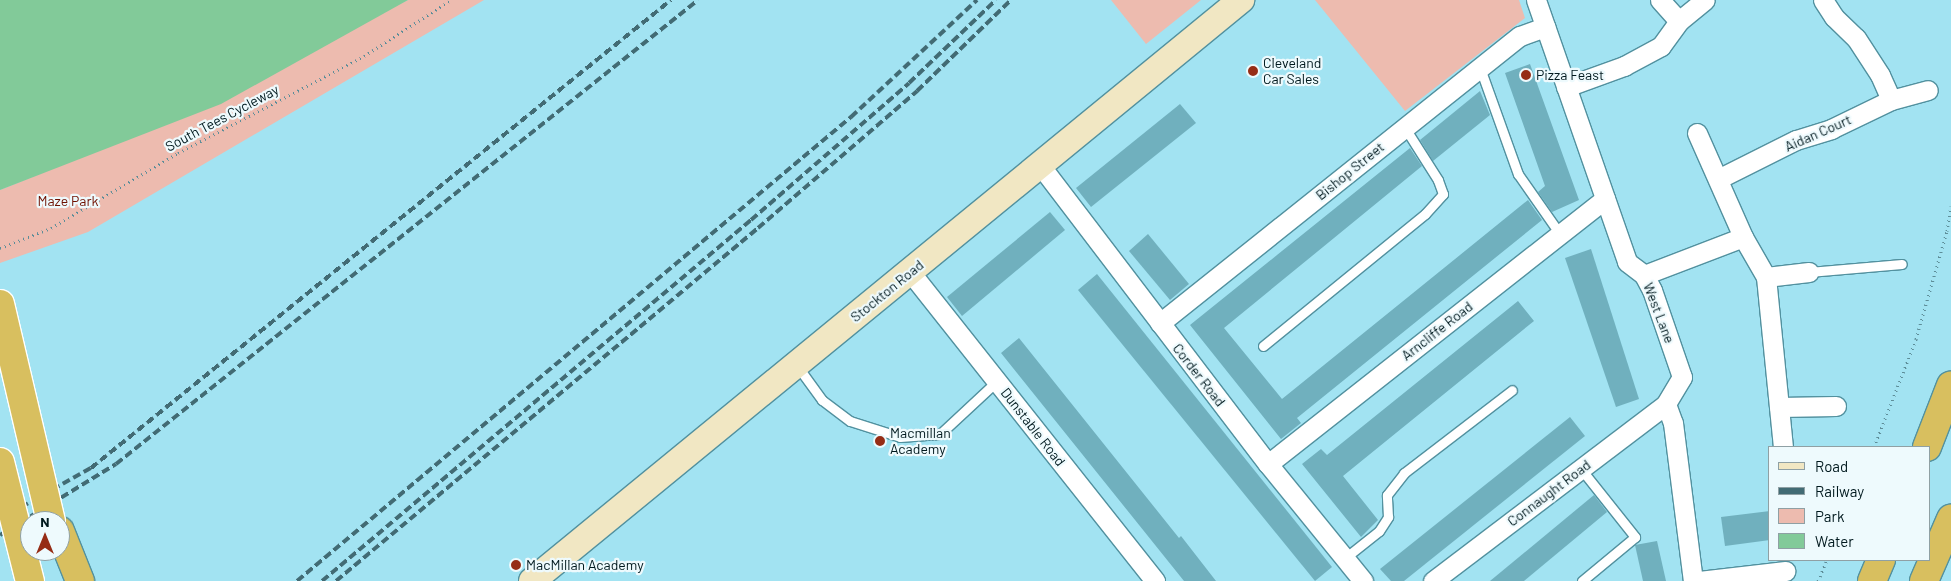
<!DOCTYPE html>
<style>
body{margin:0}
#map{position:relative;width:1951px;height:581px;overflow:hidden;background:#a2e3f2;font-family:Barlow,sans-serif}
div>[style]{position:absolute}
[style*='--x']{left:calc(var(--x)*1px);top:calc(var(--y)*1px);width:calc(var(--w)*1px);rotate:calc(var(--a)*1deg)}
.green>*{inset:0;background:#edbbaf}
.water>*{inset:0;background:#82ca99}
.building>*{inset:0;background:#70b0be}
.path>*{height:3px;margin-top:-1.5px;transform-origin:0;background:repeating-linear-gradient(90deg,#5d8d98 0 1px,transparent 0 5px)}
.roads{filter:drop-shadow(1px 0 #52919f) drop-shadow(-1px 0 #52919f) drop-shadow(0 1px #52919f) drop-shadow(0 -1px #52919f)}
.service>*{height:9px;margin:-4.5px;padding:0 4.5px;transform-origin:4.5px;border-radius:4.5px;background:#fff}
.minor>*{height:19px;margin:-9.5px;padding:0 9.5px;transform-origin:9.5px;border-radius:9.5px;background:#fff}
.secondary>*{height:26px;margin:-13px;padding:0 13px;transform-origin:13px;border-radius:13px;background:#f1e7c3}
.trunk>*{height:28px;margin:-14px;padding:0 14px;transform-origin:14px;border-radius:14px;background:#d8bf5f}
.rail>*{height:4px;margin-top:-2px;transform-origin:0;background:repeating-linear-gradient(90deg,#426b74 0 8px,transparent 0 12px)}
.bridges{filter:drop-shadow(1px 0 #fff) drop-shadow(-1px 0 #fff) drop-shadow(0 1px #fff) drop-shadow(0 -1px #fff)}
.trunk-bridge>*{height:28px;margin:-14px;padding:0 14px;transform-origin:14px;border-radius:14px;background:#d8bf5f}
.dots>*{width:14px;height:14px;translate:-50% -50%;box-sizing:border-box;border:2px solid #eefafd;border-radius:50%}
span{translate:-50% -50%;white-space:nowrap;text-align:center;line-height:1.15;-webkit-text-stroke:4.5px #eefafd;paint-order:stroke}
.poi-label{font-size:14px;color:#00191e}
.left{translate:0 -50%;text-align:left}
.street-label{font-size:14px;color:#00191e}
.park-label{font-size:14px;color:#6f1000}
.legend{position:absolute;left:1768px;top:446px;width:162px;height:115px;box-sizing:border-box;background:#eefafd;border:1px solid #8fa0a4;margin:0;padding:6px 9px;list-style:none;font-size:15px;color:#00191e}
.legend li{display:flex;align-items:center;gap:10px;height:25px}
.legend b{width:25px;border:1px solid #8fa0a4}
.north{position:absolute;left:20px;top:511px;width:50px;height:50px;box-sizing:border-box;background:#eefafd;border:1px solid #8fa0a4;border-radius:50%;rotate:0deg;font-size:14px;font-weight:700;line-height:20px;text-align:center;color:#00191e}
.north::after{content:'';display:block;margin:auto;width:18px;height:22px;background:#962d16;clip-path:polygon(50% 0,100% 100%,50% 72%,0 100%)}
</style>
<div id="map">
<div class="green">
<i style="clip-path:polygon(408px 0,484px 0,88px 232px,0 263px,0 190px,94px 152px)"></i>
<i style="clip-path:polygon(1111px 0,1201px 0,1146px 44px)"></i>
<i style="clip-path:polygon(1315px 0,1519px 0,1525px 18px,1405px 111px)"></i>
</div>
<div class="water">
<i style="clip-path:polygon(0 0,408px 0,221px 104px,0 190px)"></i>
</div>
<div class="building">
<i style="clip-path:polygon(1530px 64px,1579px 200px,1552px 212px,1538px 192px,1545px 186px,1505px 73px)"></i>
<i style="clip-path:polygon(1480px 91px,1490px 115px,1433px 161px,1420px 140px)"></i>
<i style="clip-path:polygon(1180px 104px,1196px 123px,1091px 207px,1076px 188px)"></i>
<i style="clip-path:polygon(1410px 148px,1422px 166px,1224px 328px,1282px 399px,1528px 200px,1542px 220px,1297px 418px,1301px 423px,1281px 439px,1190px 325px)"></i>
<i style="clip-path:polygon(1050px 212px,1065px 230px,962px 316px,947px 297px)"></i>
<i style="clip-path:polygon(1148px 234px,1189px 284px,1170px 300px,1129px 251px)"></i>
<i style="clip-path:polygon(1591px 249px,1639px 399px,1616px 407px,1565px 258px)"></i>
<i style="clip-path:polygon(1097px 274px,1332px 567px,1315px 581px,1078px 290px)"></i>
<i style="clip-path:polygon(1518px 301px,1534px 321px,1343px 476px,1378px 520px,1361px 537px,1302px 464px,1321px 449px,1327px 455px)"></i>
<i style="clip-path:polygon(1019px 338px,1179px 538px,1181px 536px,1216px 581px,1184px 581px,1001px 353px)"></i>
<i style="clip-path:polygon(1570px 417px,1585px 436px,1404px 581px,1391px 581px,1380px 569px)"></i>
<i style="clip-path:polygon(1594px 495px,1607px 512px,1524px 581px,1490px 581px)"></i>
<i style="clip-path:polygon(1770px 511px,1770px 540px,1725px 546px,1721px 517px)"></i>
<i style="clip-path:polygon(1657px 541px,1666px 581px,1643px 581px,1635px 545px)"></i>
</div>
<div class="path">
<i style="--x:0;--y:248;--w:55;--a:-21.4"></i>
<i style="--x:51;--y:228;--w:147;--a:-30.6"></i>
<i style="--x:178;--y:153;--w:210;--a:-27.5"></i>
<i style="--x:364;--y:56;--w:103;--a:-32.8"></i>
<i style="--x:1874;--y:447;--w:116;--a:-68.7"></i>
<i style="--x:1916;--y:339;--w:112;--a:-74"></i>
<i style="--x:1947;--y:231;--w:25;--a:-81"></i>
<i style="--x:1818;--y:581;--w:23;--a:-67"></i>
</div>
<div class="roads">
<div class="service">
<i style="--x:1480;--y:68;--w:113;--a:70.3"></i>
<i style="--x:1518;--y:174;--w:73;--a:55"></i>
<i style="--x:1809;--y:272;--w:93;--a:-4.9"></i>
<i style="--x:1263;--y:346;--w:209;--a:-39.2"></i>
<i style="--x:1425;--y:214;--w:27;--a:-48"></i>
<i style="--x:1443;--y:194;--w:15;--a:-110"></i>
<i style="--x:1438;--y:180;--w:62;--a:-122.4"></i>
<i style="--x:798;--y:367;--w:41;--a:54"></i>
<i style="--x:822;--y:400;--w:35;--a:37"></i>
<i style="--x:850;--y:421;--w:52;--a:17.7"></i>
<i style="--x:900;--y:437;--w:40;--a:-4.3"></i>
<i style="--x:940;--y:434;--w:78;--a:-42.9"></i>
<i style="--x:1581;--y:469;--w:87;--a:51.5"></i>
<i style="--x:1635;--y:537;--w:69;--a:140.3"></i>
<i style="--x:1345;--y:558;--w:43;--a:-38.5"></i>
<i style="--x:1379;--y:531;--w:17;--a:-57"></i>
<i style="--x:1388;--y:517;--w:22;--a:-93"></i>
<i style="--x:1387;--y:495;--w:28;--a:-52"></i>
<i style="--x:1404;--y:473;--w:136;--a:-37.5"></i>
</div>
<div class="minor">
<i style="--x:1536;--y:0;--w:277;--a:70.8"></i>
<i style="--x:1627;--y:262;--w:21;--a:37"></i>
<i style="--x:1644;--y:275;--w:17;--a:62"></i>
<i style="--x:1652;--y:290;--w:92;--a:71"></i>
<i style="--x:1682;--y:377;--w:31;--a:121"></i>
<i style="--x:1666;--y:404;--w:20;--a:70"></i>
<i style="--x:1673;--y:423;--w:159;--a:82.8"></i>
<i style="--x:1660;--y:0;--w:28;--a:48"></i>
<i style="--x:1823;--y:0;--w:20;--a:57"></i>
<i style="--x:1834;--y:17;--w:30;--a:44"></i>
<i style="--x:1856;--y:38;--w:44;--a:57"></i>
<i style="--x:1880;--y:75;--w:27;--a:66"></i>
<i style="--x:1566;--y:87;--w:62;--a:-19.9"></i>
<i style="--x:1624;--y:66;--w:42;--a:-28.4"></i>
<i style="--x:1661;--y:46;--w:31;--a:-54"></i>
<i style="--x:1679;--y:21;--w:33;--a:-39"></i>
<i style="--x:1697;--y:133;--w:114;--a:66.1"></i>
<i style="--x:1743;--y:237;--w:46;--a:60.1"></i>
<i style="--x:1766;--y:277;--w:171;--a:84.3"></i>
<i style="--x:1040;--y:165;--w:376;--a:52.7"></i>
<i style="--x:1268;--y:464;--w:151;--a:50.9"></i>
<i style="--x:1718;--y:179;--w:87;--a:-26.6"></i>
<i style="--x:1796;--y:140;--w:37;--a:-17"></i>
<i style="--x:1831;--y:129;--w:67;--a:-25.8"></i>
<i style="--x:1891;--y:100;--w:38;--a:-15"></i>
<i style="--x:911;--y:273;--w:393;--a:51.6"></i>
<i style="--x:1644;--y:275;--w:106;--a:-21"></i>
<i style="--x:1766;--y:277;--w:43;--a:-6.6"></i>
<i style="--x:1160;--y:323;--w:460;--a:-38.6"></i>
<i style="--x:1520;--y:36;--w:27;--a:-20"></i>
<i style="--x:1779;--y:407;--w:57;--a:-1"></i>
<i style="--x:1268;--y:464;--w:429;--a:-38.2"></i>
<i style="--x:1433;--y:581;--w:293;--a:-37.2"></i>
<i style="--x:1699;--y:581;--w:87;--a:-6.6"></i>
</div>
<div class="secondary">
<i style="--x:532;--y:581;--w:917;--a:-39.33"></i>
</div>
<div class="trunk">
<i style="--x:1927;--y:447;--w:66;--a:-68.8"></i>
<i style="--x:60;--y:531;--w:54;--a:68.2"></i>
<i style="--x:1872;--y:581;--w:23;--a:-67"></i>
<i style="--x:1924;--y:581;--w:68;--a:-66.5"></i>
</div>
</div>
<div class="rail">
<i style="--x:0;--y:519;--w:104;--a:-29.3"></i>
<i style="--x:91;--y:468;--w:745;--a:-38.9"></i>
<i style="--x:0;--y:535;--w:136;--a:-31.5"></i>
<i style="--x:116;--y:464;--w:744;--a:-38.56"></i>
<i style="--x:297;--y:581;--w:723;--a:-39.95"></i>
<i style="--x:851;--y:117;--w:172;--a:-42.9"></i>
<i style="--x:322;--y:581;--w:561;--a:-40.08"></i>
<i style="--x:751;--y:220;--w:209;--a:-40.9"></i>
<i style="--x:909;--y:83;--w:120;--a:-43.7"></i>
<i style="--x:336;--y:581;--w:550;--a:-39.91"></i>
<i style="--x:758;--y:228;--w:210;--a:-40.7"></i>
<i style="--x:917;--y:91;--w:131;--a:-44.1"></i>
</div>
<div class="bridges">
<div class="trunk-bridge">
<i style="--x:0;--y:304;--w:223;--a:76.8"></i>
<i style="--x:0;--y:462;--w:123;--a:75.9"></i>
</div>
</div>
<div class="dots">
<i style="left:1253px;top:71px;background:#962d16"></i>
<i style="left:1526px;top:75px;background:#962d16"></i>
<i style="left:880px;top:441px;background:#962d16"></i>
<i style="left:516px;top:565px;background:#962d16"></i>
</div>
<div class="poi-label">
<span class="left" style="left:1263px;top:71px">Cleveland<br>Car Sales</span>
<span class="left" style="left:1536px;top:75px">Pizza Feast</span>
<span class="left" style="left:890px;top:441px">Macmillan<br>Academy</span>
<span class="left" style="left:526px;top:565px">MacMillan Academy</span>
</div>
<div class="street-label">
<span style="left:222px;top:118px;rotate:-28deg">South Tees Cycleway</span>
<span style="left:1818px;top:133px;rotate:-24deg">Aidan Court</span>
<span style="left:1350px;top:171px;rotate:-39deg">Bishop Street</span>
<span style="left:887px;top:291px;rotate:-39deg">Stockton Road</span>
<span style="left:1659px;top:313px;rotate:69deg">West Lane</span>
<span style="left:1437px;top:331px;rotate:-38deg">Arncliffe Road</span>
<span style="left:1199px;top:375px;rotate:52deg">Corder Road</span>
<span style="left:1033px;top:427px;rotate:52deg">Dunstable Road</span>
<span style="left:1549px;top:493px;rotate:-37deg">Connaught Road</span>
</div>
<div class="park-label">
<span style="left:68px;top:201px">Maze Park</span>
</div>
<ul class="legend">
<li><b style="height:6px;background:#f1e7c3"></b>Road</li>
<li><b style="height:6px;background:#426b74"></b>Railway</li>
<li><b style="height:14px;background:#edbbaf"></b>Park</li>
<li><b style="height:14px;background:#82ca99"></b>Water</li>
</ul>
<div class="north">N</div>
</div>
